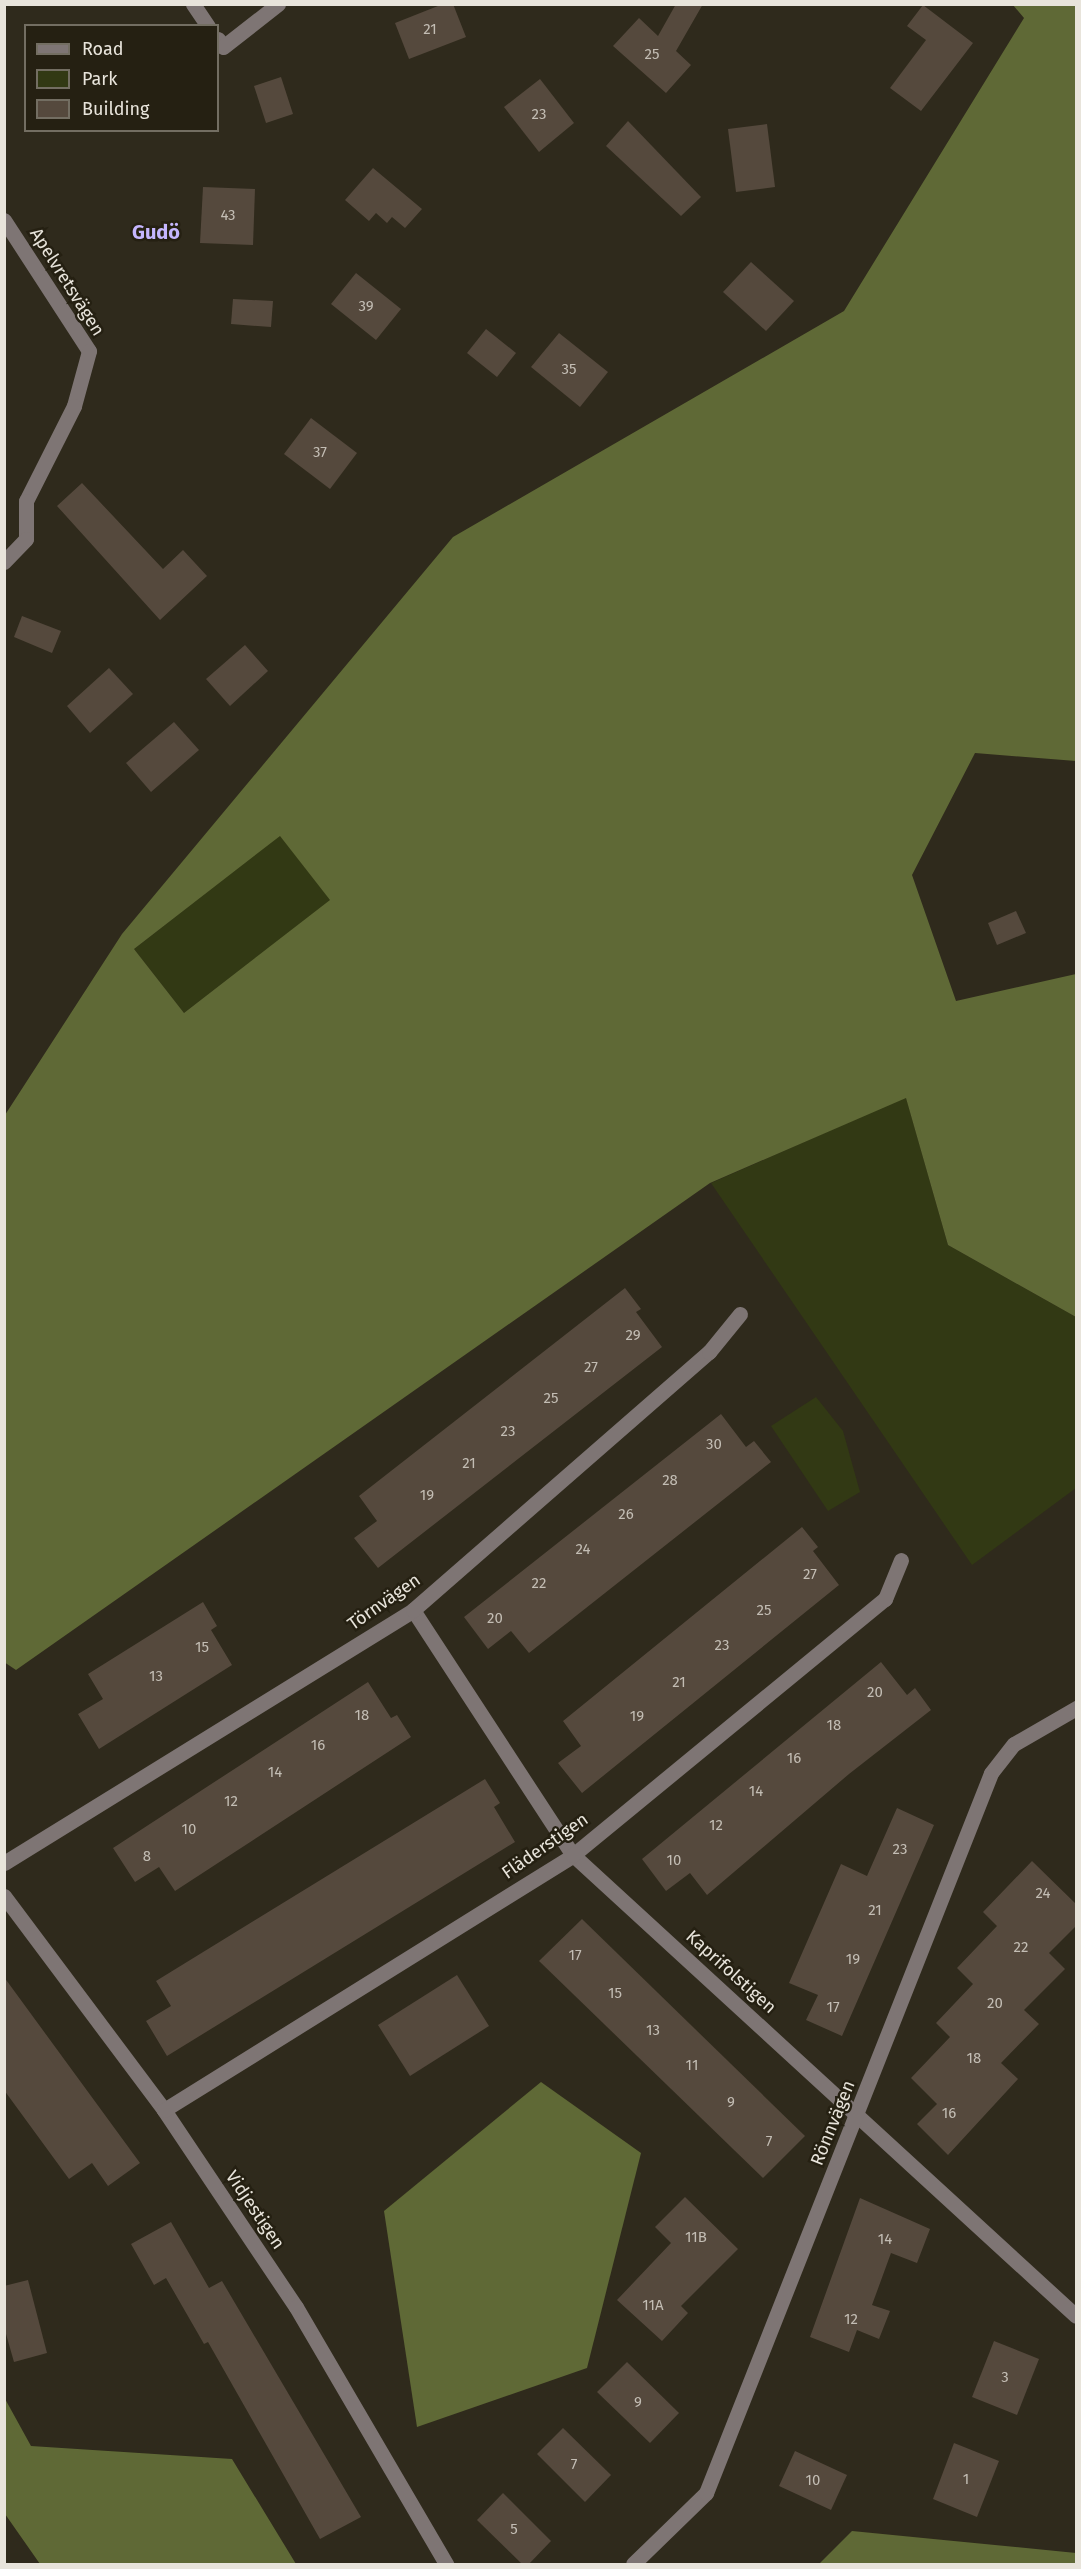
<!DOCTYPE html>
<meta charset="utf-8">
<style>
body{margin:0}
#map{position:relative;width:1081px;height:2569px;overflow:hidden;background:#2f2a1c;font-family:"Fira Sans",sans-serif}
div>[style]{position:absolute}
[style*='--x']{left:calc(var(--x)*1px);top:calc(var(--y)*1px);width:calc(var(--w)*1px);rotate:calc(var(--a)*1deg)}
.green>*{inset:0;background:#323914}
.forest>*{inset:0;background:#5f6936}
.building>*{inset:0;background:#55493d}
.minor>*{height:15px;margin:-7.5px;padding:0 7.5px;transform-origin:7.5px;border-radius:7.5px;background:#7e7574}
span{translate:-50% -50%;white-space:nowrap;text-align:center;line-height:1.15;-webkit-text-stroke:5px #252012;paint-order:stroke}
.number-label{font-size:15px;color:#c3bdb4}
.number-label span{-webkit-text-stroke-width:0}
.street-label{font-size:18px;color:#e8e4db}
.neighbourhood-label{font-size:20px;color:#c5b6fe;font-weight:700}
.frame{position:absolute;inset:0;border:6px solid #e8e4db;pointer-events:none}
.legend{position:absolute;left:24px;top:24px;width:195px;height:108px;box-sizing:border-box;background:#252012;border:2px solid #736e62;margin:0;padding:8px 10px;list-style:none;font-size:18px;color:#e8e4db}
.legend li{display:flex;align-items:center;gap:12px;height:30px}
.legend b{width:30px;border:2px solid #736e62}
</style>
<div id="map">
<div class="green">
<i style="clip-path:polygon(280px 835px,331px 900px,184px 1013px,134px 949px)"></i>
<i style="clip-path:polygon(906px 1097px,948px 1245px,1076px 1317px,1076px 1488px,972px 1565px,711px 1183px)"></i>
<i style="clip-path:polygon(816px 1397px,843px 1431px,860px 1492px,828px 1511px,771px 1426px)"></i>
</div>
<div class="forest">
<i style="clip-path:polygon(evenodd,1013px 5px,1076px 5px,1076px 761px,975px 753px,912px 875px,956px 1001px,1076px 974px,1076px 1317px,948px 1245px,906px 1098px,710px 1183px,16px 1670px,4px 1662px,5px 1115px,122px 934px,453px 537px,844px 311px,1024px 18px,1013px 5px,280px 836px,330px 900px,184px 1013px,134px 949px,280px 836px)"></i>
<i style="clip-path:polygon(541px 2082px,641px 2153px,587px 2368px,417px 2427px,384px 2211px)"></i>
<i style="clip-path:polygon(4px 2397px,31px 2446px,232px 2459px,296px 2564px,40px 2564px,5px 2514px)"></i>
<i style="clip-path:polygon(852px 2531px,1076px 2553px,1076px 2564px,819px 2564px)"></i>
</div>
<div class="building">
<i style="clip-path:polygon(443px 4px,453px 4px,466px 37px,409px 59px,395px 23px)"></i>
<i style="clip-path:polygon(676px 4px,703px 4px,676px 51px,691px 65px,666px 93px,613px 46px,639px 18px,658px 36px)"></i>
<i style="clip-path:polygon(923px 5px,973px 43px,921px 111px,890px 88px,926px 40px,907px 26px)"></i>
<i style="clip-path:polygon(281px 77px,293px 114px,266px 123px,254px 86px)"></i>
<i style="clip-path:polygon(540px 79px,574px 123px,539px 152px,504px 107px)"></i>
<i style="clip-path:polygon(628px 121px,701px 197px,681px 216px,606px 146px)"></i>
<i style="clip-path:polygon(767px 124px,775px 187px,736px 192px,728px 129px)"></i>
<i style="clip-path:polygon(373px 168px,422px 209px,405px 228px,392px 217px,387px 223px,376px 213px,369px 221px,345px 200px)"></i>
<i style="clip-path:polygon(203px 187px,255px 189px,253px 245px,200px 243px)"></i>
<i style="clip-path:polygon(751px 262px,794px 301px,766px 331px,723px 292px)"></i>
<i style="clip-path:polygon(356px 273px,401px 309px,376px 340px,331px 304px)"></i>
<i style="clip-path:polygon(233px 299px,273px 301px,271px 327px,231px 324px)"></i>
<i style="clip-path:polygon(486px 329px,516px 353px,497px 377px,467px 353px)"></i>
<i style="clip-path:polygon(559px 333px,608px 372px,580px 407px,531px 367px)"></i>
<i style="clip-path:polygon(311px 418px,357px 453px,330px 489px,284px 454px)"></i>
<i style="clip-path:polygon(82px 483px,163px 569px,183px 550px,207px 576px,160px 620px,57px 506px)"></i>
<i style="clip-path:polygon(22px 616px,61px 631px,52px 653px,14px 637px)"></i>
<i style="clip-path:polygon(245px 645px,268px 671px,230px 706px,206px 679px)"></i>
<i style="clip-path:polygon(109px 668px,133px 694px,90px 733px,67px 706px)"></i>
<i style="clip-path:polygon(174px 722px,199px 750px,151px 792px,126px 763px)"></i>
<i style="clip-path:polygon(1016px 911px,1026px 933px,997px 945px,988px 923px)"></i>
<i style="clip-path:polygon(625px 1288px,641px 1309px,636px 1312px,662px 1347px,378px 1568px,354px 1538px,377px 1521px,359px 1496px)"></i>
<i style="clip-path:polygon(721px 1414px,746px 1447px,754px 1441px,771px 1462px,529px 1653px,511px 1631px,488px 1649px,464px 1617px)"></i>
<i style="clip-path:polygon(802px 1527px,818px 1547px,813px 1551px,839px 1585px,582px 1793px,558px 1763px,581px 1746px,563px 1721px)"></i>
<i style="clip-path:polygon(203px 1602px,217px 1626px,211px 1630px,232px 1665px,99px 1749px,78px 1714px,103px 1699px,88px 1674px)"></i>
<i style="clip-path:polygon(881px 1662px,907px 1695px,915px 1688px,931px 1710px,849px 1774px,707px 1895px,690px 1873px,666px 1891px,642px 1859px)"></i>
<i style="clip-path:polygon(368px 1682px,391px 1718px,397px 1715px,411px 1737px,175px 1891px,159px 1867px,135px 1882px,113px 1848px)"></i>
<i style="clip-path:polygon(485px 1779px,500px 1803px,494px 1807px,515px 1842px,167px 2056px,146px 2021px,171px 2006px,156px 1981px)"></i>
<i style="clip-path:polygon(897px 1808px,934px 1825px,842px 2036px,806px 2020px,818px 1995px,789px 1983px,841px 1864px,867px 1876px)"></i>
<i style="clip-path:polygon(1032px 1861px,1077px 1905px,1077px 1925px,1049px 1953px,1065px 1969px,1024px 2010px,1039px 2024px,1001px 2063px,1018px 2079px,948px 2155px,917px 2124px,937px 2104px,911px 2078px,950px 2037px,936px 2023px,973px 1984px,957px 1968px,997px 1926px,983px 1912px)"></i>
<i style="clip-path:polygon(582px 1919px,805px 2136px,763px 2178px,539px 1961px)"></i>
<i style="clip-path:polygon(457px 1975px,489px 2026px,410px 2076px,378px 2025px)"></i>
<i style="clip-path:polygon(4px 1977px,140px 2163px,108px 2186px,92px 2163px,69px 2179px,4px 2090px)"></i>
<i style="clip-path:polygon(685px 2197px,738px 2249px,681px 2306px,688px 2313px,662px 2341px,617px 2300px,671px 2243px,655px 2227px)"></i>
<i style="clip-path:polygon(860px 2198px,930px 2229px,917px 2263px,891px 2253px,872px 2305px,890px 2311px,879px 2339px,857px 2330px,849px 2352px,810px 2337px)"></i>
<i style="clip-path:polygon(171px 2222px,209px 2288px,222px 2281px,361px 2517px,320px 2539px,208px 2342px,204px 2344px,166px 2278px,154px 2285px,131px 2244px)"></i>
<i style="clip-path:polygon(28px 2280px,47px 2353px,14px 2362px,4px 2327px,4px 2286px)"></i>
<i style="clip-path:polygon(994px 2341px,1039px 2359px,1017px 2415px,972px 2397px)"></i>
<i style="clip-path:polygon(627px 2362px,679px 2413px,650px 2443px,597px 2392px)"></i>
<i style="clip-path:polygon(563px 2428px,611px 2475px,585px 2502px,537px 2454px)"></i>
<i style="clip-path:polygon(954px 2443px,999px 2461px,977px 2517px,933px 2499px)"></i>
<i style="clip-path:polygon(795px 2451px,847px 2475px,831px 2510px,779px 2486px)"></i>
<i style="clip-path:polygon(503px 2493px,551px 2541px,528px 2565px,523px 2565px,477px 2520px)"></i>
</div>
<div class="minor">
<i style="--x:193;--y:4;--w:27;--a:56"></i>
<i style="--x:218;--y:39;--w:9;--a:58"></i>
<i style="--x:223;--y:47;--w:70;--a:-38"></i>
<i style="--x:4;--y:220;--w:156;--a:57"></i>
<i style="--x:89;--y:351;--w:57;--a:105.3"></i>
<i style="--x:74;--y:406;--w:106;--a:116.8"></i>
<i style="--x:26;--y:501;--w:38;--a:90"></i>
<i style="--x:26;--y:539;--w:32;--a:134"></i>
<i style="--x:413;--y:1610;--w:293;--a:56.9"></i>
<i style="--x:573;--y:1855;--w:682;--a:42.51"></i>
<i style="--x:4;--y:1863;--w:481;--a:-31.7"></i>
<i style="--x:413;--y:1610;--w:393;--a:-41.1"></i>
<i style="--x:709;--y:1352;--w:49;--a:-50.8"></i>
<i style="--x:4;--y:1896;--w:267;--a:53.2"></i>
<i style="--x:164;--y:2110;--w:237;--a:56.2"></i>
<i style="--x:296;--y:2307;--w:298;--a:59.7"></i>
<i style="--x:164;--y:2110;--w:482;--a:-31.9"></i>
<i style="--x:573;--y:1855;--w:404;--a:-39.4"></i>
<i style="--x:885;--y:1599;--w:42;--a:-67.7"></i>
<i style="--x:633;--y:2564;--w:102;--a:-44.2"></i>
<i style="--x:706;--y:2493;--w:774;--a:-68.4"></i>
<i style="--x:991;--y:1773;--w:37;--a:-52"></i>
<i style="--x:1014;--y:1744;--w:72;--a:-30.1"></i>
</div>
<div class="number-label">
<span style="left:430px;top:30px">21</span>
<span style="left:652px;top:55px">25</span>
<span style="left:539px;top:115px">23</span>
<span style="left:228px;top:216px">43</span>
<span style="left:366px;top:307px">39</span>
<span style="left:569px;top:370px">35</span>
<span style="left:320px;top:453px">37</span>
<span style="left:633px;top:1336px">29</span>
<span style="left:591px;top:1368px">27</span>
<span style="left:551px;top:1399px">25</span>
<span style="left:508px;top:1432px">23</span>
<span style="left:714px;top:1445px">30</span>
<span style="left:469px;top:1464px">21</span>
<span style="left:670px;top:1481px">28</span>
<span style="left:427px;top:1496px">19</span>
<span style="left:626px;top:1515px">26</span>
<span style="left:583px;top:1550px">24</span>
<span style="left:810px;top:1575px">27</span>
<span style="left:539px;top:1584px">22</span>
<span style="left:764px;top:1611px">25</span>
<span style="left:495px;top:1619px">20</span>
<span style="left:722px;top:1646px">23</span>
<span style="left:202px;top:1648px">15</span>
<span style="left:156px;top:1677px">13</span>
<span style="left:679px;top:1683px">21</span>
<span style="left:875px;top:1693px">20</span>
<span style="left:362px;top:1716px">18</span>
<span style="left:637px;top:1717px">19</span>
<span style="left:834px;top:1726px">18</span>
<span style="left:318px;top:1746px">16</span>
<span style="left:794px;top:1759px">16</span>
<span style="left:275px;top:1773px">14</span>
<span style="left:756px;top:1792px">14</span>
<span style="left:231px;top:1802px">12</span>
<span style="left:716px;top:1826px">12</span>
<span style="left:189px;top:1830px">10</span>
<span style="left:900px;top:1850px">23</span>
<span style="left:147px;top:1857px">8</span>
<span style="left:674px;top:1861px">10</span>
<span style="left:1043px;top:1894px">24</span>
<span style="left:875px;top:1911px">21</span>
<span style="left:1021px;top:1948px">22</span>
<span style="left:575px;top:1956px">17</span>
<span style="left:853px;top:1960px">19</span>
<span style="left:615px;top:1994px">15</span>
<span style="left:995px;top:2004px">20</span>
<span style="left:833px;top:2008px">17</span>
<span style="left:653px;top:2031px">13</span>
<span style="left:974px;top:2059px">18</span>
<span style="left:692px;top:2066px">11</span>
<span style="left:731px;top:2103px">9</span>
<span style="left:949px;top:2114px">16</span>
<span style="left:769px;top:2142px">7</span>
<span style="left:696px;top:2238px">11B</span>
<span style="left:885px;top:2240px">14</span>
<span style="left:653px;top:2306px">11A</span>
<span style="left:851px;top:2320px">12</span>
<span style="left:1005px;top:2378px">3</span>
<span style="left:638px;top:2403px">9</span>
<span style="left:574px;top:2465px">7</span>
<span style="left:966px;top:2480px">1</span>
<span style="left:813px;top:2481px">10</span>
<span style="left:514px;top:2530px">5</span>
</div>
<div class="street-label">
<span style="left:67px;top:282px;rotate:58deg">Apelvretsvägen</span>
<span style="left:384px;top:1602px;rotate:-35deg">Törnvägen</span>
<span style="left:545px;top:1846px;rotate:-35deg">Fläderstigen</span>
<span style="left:731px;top:1972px;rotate:42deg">Kaprifolstigen</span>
<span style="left:833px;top:2123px;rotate:-68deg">Rönnvägen</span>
<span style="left:255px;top:2210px;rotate:56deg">Vidjestigen</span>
</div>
<div class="neighbourhood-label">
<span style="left:156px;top:232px">Gudö</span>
</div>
<div class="frame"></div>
<ul class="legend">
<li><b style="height:8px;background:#7e7574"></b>Road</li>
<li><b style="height:16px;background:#323914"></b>Park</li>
<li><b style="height:16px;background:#55493d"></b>Building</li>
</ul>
</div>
